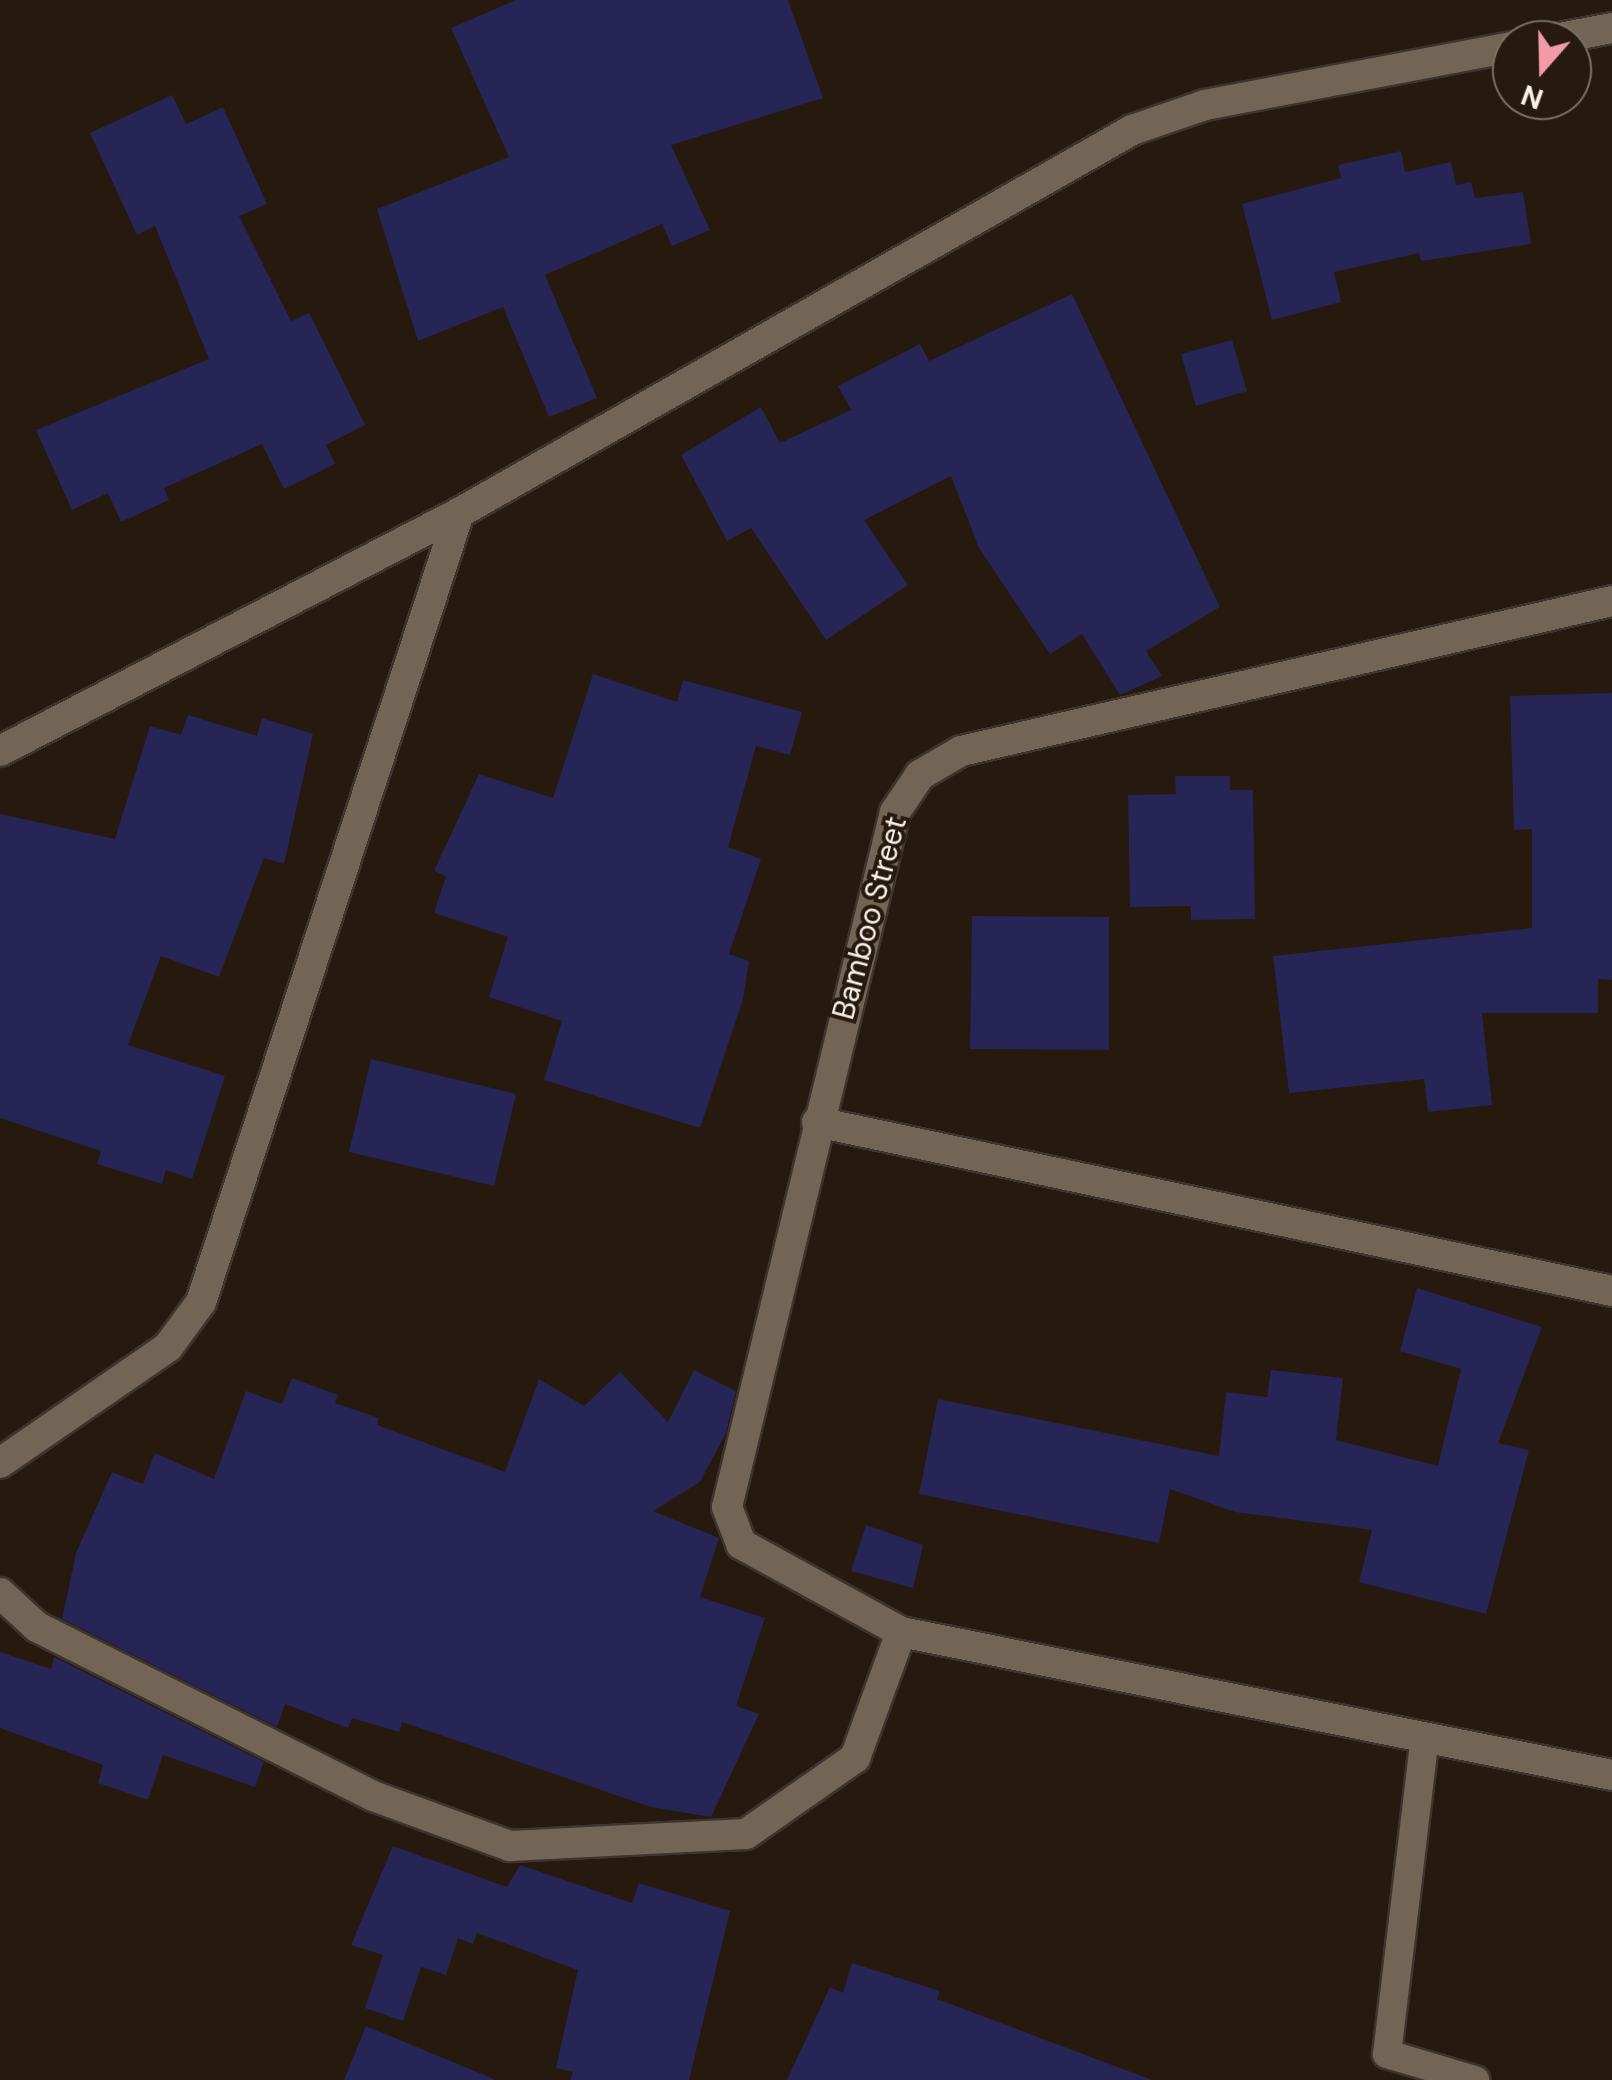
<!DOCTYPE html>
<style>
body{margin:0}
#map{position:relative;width:1612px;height:2080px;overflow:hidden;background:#251a0d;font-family:"DM Sans",sans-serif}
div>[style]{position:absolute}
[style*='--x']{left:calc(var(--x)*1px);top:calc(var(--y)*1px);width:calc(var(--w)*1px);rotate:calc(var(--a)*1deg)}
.building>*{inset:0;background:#272456}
.roads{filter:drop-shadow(2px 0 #3d342e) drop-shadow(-2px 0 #3d342e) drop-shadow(0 2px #3d342e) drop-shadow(0 -2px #3d342e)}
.service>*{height:28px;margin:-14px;padding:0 14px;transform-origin:14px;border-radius:14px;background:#736555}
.minor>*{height:30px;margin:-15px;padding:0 15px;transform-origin:15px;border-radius:15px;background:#736555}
span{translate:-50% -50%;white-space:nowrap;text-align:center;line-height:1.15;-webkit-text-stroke:8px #251a0d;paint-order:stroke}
.street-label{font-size:30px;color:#f9f1e8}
.north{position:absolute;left:1492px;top:20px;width:100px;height:100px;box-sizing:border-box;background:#251a0d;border:2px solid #7a7065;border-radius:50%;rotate:200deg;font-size:28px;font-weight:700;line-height:40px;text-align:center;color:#f9f1e8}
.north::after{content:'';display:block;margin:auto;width:35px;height:45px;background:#f39aa7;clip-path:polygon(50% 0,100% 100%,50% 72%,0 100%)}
</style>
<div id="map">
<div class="building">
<i style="clip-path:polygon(516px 0,788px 0,823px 98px,671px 145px,710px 230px,672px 246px,662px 224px,545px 275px,597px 398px,549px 417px,503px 307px,418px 341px,377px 209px,509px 157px,451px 28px)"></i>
<i style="clip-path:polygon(172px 95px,186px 124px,223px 107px,267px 204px,239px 216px,291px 321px,309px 313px,365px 425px,326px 445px,335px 464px,284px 489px,262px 444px,164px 488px,169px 500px,121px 522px,108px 493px,72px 510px,36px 430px,209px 359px,155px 226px,137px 235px,90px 133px)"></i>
<i style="clip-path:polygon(1401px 151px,1405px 172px,1451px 162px,1456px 185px,1471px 182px,1475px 198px,1523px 192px,1531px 244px,1421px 261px,1419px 253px,1334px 272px,1341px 302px,1272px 320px,1242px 204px,1341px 178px,1338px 165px)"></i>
<i style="clip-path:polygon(1072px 294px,1220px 607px,1146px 651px,1162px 676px,1120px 695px,1082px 634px,1050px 654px,979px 548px,951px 476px,864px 520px,908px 585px,826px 640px,751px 528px,727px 541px,681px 455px,761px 407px,780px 443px,851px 410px,838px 386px,920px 344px,929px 361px)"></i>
<i style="clip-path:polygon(1232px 340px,1247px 391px,1196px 406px,1181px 354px)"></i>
<i style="clip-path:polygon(593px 674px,677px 702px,683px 680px,802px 712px,790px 755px,756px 746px,728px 847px,761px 859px,729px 954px,749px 961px,743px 999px,700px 1128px,544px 1080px,562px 1021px,489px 997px,508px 937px,434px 913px,446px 876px,434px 871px,479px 774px,553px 798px)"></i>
<i style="clip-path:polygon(1612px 693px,1612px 980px,1598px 979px,1598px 1013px,1482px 1013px,1492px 1105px,1428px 1112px,1424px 1079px,1289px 1093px,1273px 956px,1532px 928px,1532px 829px,1514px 830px,1510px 696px)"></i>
<i style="clip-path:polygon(188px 715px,257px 736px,262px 718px,313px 734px,284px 864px,264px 858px,219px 977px,161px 956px,128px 1045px,225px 1076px,192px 1179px,166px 1170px,162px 1184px,97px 1164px,101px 1151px,0 1118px,0 814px,115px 839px,150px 726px,181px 735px)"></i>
<i style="clip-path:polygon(1175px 776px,1230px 776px,1230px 790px,1253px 790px,1255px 919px,1191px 920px,1191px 906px,1130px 907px,1128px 795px,1176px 794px)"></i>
<i style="clip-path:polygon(972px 916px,1109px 917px,1109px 1050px,970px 1049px)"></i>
<i style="clip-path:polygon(371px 1059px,516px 1094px,494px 1186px,349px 1152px)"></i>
<i style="clip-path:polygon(1417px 1288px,1542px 1327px,1498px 1443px,1529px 1450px,1486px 1614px,1359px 1582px,1372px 1530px,1235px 1512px,1170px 1489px,1159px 1543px,919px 1494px,938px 1399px,1219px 1456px,1226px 1392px,1267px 1397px,1271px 1370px,1343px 1378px,1336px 1440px,1438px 1466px,1461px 1369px,1400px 1351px)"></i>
<i style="clip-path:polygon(694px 1370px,736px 1391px,726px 1433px,700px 1482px,653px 1511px,719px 1538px,700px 1597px,765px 1618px,736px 1706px,759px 1714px,711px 1817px,651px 1807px,402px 1722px,399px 1732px,352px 1718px,348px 1728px,285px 1704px,277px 1727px,62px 1619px,76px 1553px,112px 1472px,143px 1484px,155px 1453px,214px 1479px,246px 1391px,282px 1404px,292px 1378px,338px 1395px,335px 1403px,379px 1418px,377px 1425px,505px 1472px,539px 1379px,584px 1406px,620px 1372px,668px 1422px)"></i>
<i style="clip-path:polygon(866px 1525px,923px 1545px,913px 1588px,851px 1571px)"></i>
<i style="clip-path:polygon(0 1652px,51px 1669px,54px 1657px,264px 1762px,255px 1787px,163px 1755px,148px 1800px,98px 1783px,103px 1765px,0 1728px)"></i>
<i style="clip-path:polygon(393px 1846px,507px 1887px,520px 1865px,632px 1903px,639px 1883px,730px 1911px,689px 2080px,570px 2080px,573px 2072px,556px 2068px,578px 1970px,477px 1933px,473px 1944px,458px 1938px,446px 1975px,421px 1967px,403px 2021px,365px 2008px,383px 1955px,351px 1945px)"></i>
<i style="clip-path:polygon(852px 1963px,940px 1991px,937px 1999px,1152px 2080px,787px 2080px,830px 1987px,843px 1993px)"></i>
<i style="clip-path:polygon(366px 2026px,494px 2079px,493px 2080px,344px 2080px)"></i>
</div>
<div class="roads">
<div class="service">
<i style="--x:1424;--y:1744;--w:312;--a:96.8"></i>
<i style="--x:1387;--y:2054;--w:92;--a:16.5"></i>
</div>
<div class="minor">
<i style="--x:1549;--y:40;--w:64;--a:-10.8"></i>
<i style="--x:1612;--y:601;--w:668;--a:167.02"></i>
<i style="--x:961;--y:751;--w:48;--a:149.7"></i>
<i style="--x:920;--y:775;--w:45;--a:124"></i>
<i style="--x:895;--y:812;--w:715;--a:103.59"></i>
<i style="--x:727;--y:1507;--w:40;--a:69"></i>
<i style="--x:741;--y:1544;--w:183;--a:28.8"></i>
<i style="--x:901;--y:1632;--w:725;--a:11.37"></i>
<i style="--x:0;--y:751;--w:517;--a:-27.41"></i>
<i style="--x:459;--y:513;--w:774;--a:-29.64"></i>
<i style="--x:1132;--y:130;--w:77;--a:-18.9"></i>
<i style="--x:1205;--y:105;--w:312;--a:-10.7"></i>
<i style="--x:817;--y:1122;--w:813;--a:12"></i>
<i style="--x:0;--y:1463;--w:204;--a:-34.6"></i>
<i style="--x:168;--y:1347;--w:56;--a:-53.7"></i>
<i style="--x:201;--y:1302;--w:830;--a:-71.89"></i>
<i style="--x:0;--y:1593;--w:50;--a:42.6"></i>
<i style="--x:37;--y:1627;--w:376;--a:26.7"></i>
<i style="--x:373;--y:1796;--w:146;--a:20.1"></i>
<i style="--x:510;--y:1846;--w:236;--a:-2.9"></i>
<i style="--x:746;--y:1834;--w:133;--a:-34.9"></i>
<i style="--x:855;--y:1758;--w:134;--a:-69.9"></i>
</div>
</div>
<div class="street-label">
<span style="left:870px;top:918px;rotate:-75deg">Bamboo Street</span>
</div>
<div class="north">N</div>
</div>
